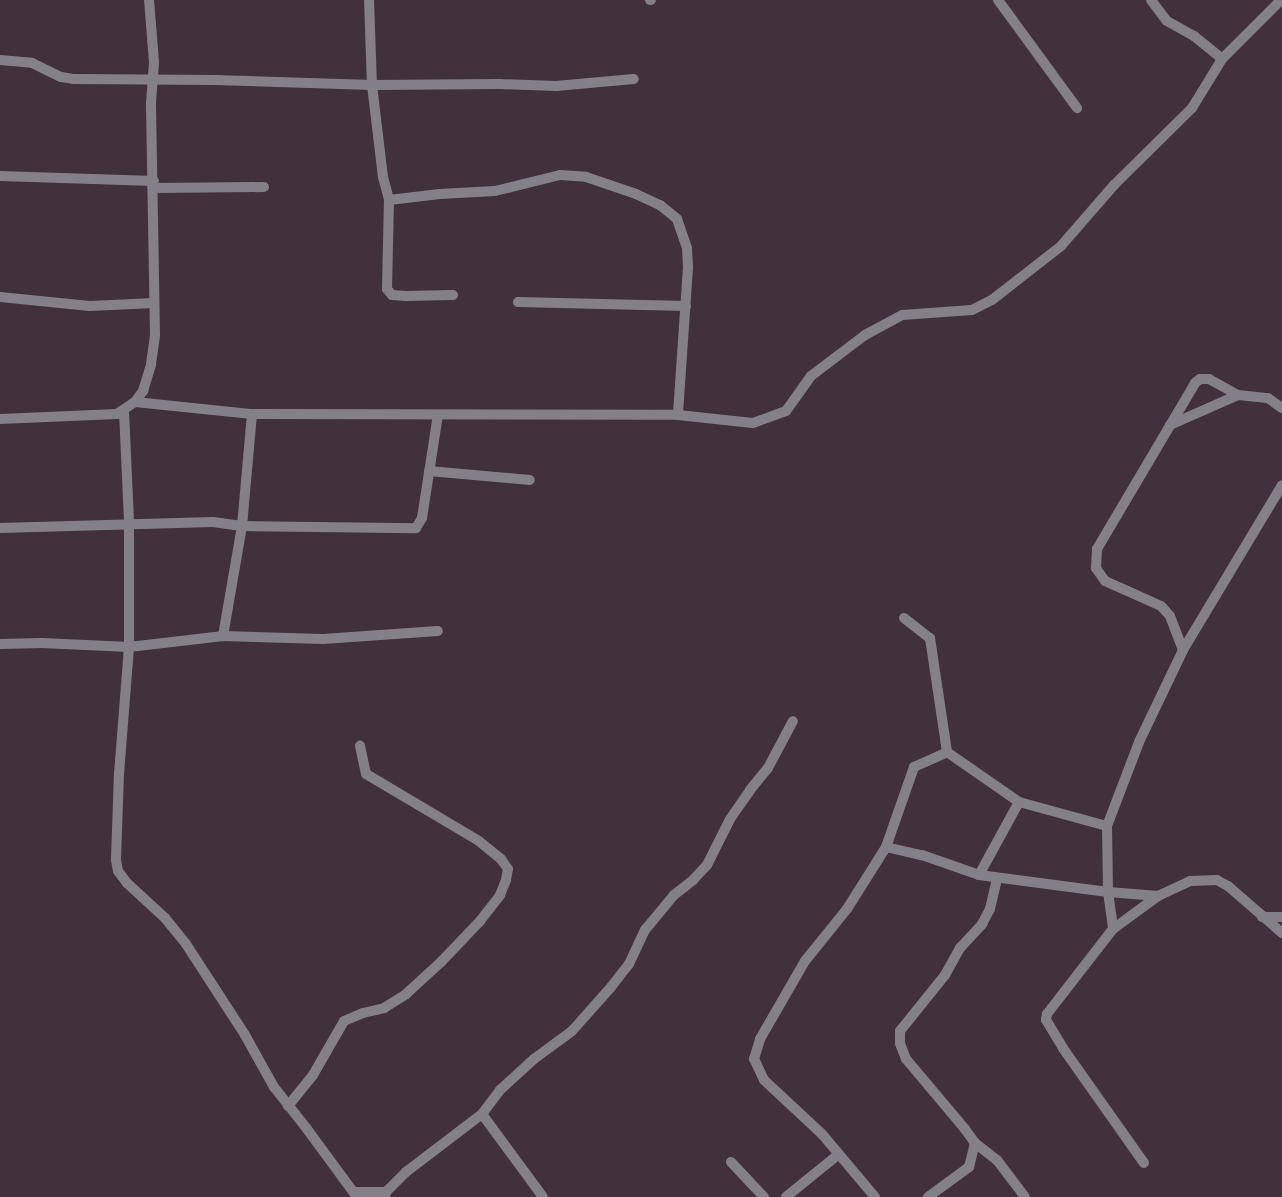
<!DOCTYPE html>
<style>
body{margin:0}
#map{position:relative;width:1282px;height:1197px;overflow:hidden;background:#40313d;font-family:Lato,sans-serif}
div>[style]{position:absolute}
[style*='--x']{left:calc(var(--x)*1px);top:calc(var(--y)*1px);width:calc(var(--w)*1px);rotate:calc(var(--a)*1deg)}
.minor>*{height:10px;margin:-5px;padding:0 5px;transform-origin:5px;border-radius:5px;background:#848089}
span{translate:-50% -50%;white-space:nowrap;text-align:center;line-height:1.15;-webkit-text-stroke:4.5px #231c21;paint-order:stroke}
</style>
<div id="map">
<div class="minor">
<i style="--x:369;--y:0;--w:85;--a:88"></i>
<i style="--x:372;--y:85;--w:93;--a:83.2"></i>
<i style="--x:383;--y:177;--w:24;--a:75"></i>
<i style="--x:389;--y:200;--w:89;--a:91.3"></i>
<i style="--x:387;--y:289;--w:8;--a:50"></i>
<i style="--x:392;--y:295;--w:14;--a:4"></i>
<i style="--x:406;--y:296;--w:47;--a:-1.2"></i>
<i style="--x:650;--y:0;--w:1;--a:0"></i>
<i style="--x:998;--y:0;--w:134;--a:53.8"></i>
<i style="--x:1151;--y:0;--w:26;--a:53"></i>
<i style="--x:1167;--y:21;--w:31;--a:29"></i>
<i style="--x:1194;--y:36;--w:36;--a:39"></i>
<i style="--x:1222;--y:59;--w:83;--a:-45"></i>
<i style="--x:0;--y:60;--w:32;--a:5"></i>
<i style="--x:32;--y:63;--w:32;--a:26"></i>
<i style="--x:61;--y:77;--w:12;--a:9"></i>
<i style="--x:73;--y:79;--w:142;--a:0.4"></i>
<i style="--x:215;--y:80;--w:157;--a:1.8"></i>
<i style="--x:372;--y:85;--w:127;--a:-0.5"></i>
<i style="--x:499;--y:84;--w:57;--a:2"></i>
<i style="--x:556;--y:86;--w:78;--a:-5.1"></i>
<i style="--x:0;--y:176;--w:154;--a:1.9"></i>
<i style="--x:154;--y:188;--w:110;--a:-0.5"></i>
<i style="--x:389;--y:200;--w:51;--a:-6.7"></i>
<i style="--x:440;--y:194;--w:55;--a:-3.1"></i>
<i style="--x:495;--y:191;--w:67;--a:-13.8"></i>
<i style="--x:560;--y:175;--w:26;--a:4"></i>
<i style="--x:586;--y:177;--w:53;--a:18.8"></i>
<i style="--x:636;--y:194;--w:26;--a:25"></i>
<i style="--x:660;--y:205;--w:22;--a:39"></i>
<i style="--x:677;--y:219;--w:31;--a:71"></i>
<i style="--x:687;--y:248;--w:19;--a:87"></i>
<i style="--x:688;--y:267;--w:148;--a:93.9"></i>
<i style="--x:0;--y:297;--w:90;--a:5.7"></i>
<i style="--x:90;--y:306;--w:64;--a:-2.7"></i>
<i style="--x:518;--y:302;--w:168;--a:1.4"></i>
<i style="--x:135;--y:402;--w:118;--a:5.9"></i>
<i style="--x:252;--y:414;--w:426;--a:0.1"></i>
<i style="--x:678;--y:415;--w:75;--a:6.1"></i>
<i style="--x:753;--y:423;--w:35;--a:-20"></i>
<i style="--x:786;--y:411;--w:43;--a:-54.5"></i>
<i style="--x:811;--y:376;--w:68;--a:-37.2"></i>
<i style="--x:865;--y:335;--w:42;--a:-28.4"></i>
<i style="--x:902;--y:315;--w:70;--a:-4.1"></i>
<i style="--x:972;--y:310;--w:22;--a:-27"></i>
<i style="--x:992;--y:300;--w:88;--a:-38"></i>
<i style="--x:1061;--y:246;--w:81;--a:-49"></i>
<i style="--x:1114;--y:185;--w:110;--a:-44.6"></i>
<i style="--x:1192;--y:108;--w:57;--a:-58.5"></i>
<i style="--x:124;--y:411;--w:112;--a:87.4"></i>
<i style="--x:129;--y:523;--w:124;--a:90"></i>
<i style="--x:129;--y:647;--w:126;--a:94.5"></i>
<i style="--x:119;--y:773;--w:87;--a:92"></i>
<i style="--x:116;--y:860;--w:11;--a:80"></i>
<i style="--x:118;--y:871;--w:15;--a:53"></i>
<i style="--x:127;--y:883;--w:52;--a:42.6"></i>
<i style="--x:165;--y:918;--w:33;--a:51"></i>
<i style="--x:186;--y:944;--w:108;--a:57"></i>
<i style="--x:245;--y:1035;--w:60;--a:60.9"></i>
<i style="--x:274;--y:1087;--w:53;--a:51.8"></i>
<i style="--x:307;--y:1129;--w:84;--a:53.7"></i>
<i style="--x:252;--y:414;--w:112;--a:95.1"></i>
<i style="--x:242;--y:526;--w:112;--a:99.8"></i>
<i style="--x:223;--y:636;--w:100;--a:1.7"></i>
<i style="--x:323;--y:639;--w:115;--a:-4"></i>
<i style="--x:0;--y:419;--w:117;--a:-2.4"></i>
<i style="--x:117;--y:414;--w:22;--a:-34"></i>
<i style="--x:135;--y:402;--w:14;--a:-54"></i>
<i style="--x:143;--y:391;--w:28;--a:-73"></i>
<i style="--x:151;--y:364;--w:29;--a:-82"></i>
<i style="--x:155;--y:335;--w:232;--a:-91"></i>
<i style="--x:151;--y:103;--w:41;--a:-85.8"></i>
<i style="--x:154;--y:62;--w:62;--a:-94.6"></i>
<i style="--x:1170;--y:425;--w:74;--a:-23.8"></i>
<i style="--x:1238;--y:395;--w:30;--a:6"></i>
<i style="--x:1268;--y:398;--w:17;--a:36"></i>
<i style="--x:429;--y:471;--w:101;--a:5.1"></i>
<i style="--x:0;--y:528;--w:213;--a:-1.6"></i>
<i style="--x:213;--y:522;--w:29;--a:8"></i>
<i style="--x:242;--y:526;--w:174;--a:0.7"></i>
<i style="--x:416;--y:528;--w:12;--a:-59"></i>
<i style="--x:422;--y:518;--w:104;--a:-81.2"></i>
<i style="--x:904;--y:618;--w:33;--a:38"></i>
<i style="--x:930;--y:638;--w:115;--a:81.5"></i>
<i style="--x:0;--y:644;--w:42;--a:-1.4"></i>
<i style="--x:42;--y:643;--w:87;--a:2.6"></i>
<i style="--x:129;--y:647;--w:95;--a:-6.7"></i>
<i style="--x:1183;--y:650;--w:36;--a:-111"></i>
<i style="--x:1170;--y:616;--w:13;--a:-132"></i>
<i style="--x:1161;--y:606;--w:61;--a:-155.9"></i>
<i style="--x:1105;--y:581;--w:16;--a:-125"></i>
<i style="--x:1096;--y:568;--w:19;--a:-87"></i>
<i style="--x:1097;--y:549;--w:193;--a:-59.4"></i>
<i style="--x:1195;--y:383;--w:6;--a:-39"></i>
<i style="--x:1200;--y:379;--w:9;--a:0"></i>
<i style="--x:1209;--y:379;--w:33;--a:29"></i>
<i style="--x:1107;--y:826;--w:90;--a:-69.1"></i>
<i style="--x:1139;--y:742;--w:102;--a:-64.4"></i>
<i style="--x:1183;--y:650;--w:192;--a:-59"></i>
<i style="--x:886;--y:847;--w:37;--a:13"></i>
<i style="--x:922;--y:855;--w:60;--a:19.3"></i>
<i style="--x:979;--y:875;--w:83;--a:-61.3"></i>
<i style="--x:979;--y:875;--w:130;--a:7.5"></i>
<i style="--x:1108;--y:892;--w:50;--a:4.6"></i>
<i style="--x:1262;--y:917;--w:20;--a:0"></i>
<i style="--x:288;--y:1106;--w:40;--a:-51"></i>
<i style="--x:313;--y:1075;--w:62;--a:-60.1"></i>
<i style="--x:344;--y:1021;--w:21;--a:-23"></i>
<i style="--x:363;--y:1013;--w:22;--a:-13"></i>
<i style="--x:384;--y:1008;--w:26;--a:-32"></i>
<i style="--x:406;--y:994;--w:47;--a:-42.4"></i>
<i style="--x:441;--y:962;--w:57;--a:-46.4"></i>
<i style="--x:480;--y:921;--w:33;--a:-52"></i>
<i style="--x:500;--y:895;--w:16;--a:-68"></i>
<i style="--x:506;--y:880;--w:11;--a:-80"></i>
<i style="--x:508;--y:869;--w:12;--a:-125"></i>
<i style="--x:501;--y:859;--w:28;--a:-141"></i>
<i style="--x:479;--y:841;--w:131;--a:-149.3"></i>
<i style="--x:366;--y:774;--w:29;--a:-102"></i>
<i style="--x:482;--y:1114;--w:103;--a:53.7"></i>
<i style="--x:975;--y:1143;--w:28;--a:38"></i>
<i style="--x:997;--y:1160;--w:46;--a:52.9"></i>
<i style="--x:731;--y:1162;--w:48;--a:46.7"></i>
<i style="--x:1144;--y:1163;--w:141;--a:-125.2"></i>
<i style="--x:1063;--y:1048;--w:33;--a:-121"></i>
<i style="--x:1046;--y:1020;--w:6;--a:-81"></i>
<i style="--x:1047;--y:1014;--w:108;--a:-52.2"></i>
<i style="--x:1113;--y:929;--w:56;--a:-36.3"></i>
<i style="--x:1158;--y:896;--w:35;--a:-25"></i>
<i style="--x:1190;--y:881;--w:27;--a:-2"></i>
<i style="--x:1217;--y:880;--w:13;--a:29"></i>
<i style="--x:1228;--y:886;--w:72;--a:41"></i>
<i style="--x:355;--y:1192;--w:31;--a:0"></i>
<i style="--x:385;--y:1197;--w:5;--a:-79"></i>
<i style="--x:386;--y:1192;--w:28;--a:-45"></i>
<i style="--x:406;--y:1172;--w:96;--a:-37.3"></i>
<i style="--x:482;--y:1114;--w:30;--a:-53"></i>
<i style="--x:500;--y:1090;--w:46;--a:-42.4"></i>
<i style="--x:534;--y:1059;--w:47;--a:-36.4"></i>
<i style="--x:572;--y:1031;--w:59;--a:-48.4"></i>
<i style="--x:611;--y:987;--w:29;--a:-52"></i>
<i style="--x:629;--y:964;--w:38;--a:-65"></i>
<i style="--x:645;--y:930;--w:45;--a:-50.4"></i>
<i style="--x:674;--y:895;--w:24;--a:-38"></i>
<i style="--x:693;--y:880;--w:21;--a:-47"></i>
<i style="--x:707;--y:865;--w:51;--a:-63.4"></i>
<i style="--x:730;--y:819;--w:35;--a:-55"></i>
<i style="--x:750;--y:790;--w:28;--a:-51"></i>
<i style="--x:768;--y:768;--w:53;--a:-62"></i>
<i style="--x:786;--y:1197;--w:68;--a:-39.1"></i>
<i style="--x:875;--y:1197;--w:82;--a:-130.1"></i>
<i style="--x:822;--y:1134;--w:79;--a:-137"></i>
<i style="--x:764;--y:1080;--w:23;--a:-115"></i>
<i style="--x:754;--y:1059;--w:21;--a:-73"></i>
<i style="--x:760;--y:1039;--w:90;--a:-60"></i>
<i style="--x:805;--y:961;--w:67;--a:-51.1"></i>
<i style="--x:847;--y:909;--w:73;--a:-57.8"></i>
<i style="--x:886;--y:847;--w:85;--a:-70.7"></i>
<i style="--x:914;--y:767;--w:36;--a:-24"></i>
<i style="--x:947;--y:752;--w:88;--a:34.8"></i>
<i style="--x:1019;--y:802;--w:91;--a:15.3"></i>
<i style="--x:1107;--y:826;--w:66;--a:89.1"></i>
<i style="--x:1108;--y:892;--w:37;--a:82"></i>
<i style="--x:928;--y:1197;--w:51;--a:-36.2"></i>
<i style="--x:969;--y:1167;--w:25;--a:-76"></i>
<i style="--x:975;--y:1143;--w:17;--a:-126"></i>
<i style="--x:965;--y:1129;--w:92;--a:-130.1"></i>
<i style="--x:906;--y:1059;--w:17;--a:-111"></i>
<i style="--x:900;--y:1043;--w:12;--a:-90"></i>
<i style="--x:900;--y:1031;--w:72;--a:-51.2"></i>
<i style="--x:945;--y:975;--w:31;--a:-61"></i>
<i style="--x:960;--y:948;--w:33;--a:-47"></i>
<i style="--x:982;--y:924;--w:17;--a:-62"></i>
<i style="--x:990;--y:909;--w:32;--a:-77"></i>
</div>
</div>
